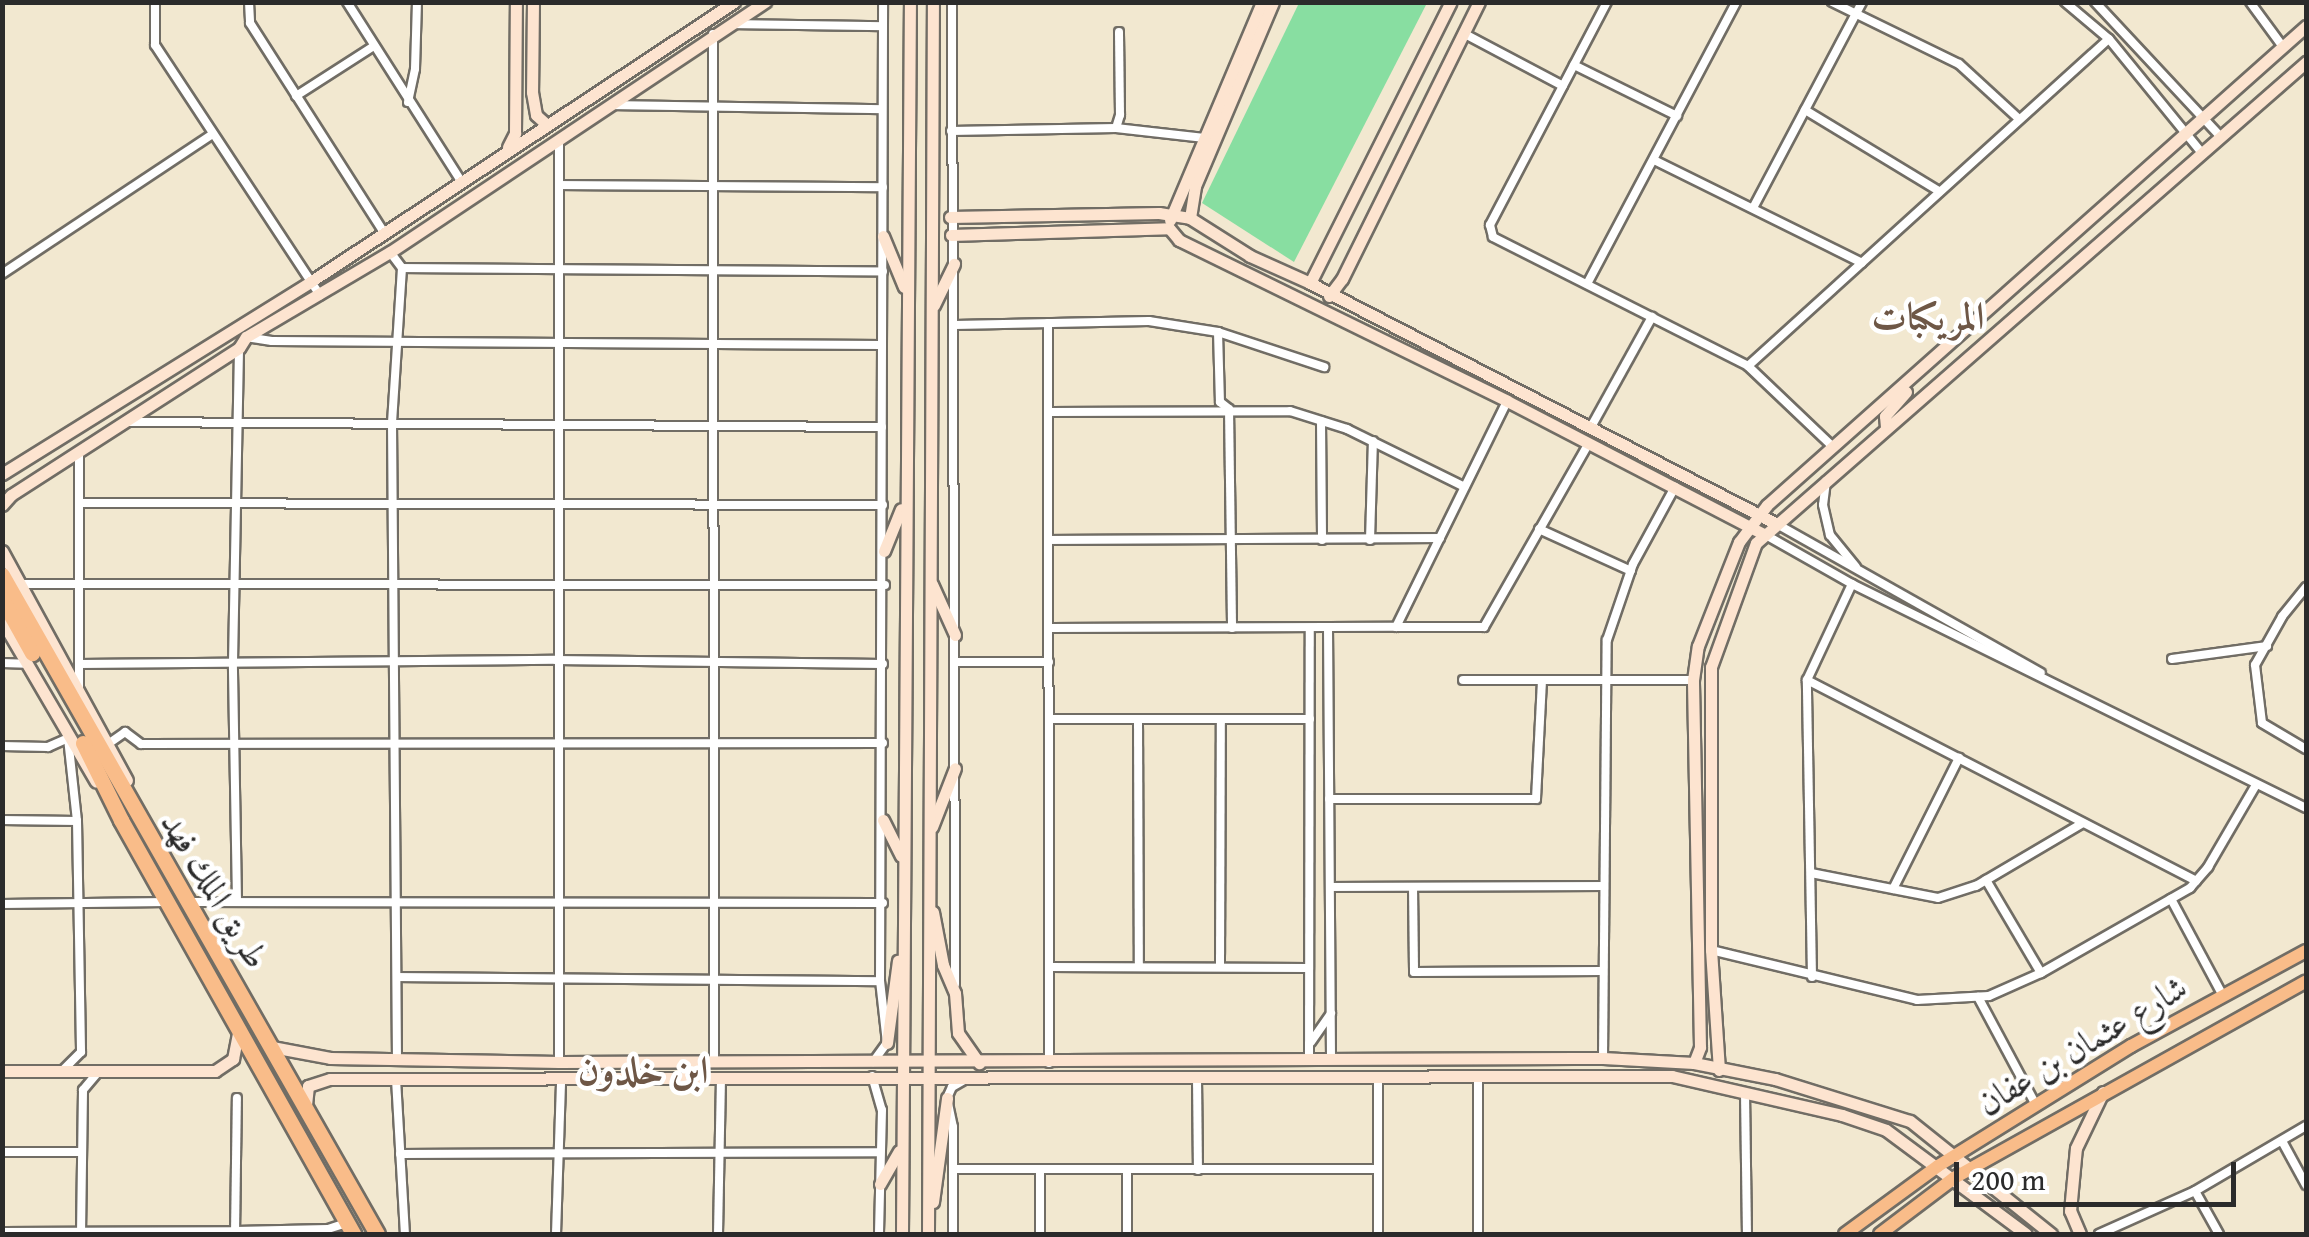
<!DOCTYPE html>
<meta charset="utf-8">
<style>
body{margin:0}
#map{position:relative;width:2309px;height:1237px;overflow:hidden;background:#f2e8d0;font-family:"Gentium Book Plus",Amiri,serif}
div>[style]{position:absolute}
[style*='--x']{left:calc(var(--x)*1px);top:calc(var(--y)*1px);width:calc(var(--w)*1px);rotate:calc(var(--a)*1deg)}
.green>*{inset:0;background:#88dea1}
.roads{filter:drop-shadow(2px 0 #716d65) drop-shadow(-2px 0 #716d65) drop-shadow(0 2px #716d65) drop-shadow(0 -2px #716d65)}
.street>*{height:8px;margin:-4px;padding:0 4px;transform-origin:4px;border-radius:4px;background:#fff}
.secondary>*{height:11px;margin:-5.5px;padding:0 5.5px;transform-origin:5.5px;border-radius:5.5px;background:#fde4d0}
.primary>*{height:12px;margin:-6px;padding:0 6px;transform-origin:6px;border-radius:6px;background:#f9bc89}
.highway>*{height:15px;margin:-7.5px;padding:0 7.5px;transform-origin:7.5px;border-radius:7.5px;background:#f9bc89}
span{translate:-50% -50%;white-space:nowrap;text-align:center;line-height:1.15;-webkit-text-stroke:9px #fff;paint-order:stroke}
.street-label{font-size:35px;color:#2b2b2b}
.neighbourhood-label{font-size:38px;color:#6e5746;font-weight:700}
.frame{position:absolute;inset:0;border:5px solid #2b2b2b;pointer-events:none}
.scale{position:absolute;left:1954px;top:1162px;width:282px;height:45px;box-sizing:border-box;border:5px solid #2b2b2b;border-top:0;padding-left:12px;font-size:30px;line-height:35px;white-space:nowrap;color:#2b2b2b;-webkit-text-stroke:8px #fff;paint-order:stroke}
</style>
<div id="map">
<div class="green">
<i style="clip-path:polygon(1299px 3px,1427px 3px,1294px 262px,1202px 203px)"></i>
</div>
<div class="roads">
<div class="street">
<i style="--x:155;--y:2;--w:43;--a:90"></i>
<i style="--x:155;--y:45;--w:300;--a:56.6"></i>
<i style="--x:249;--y:2;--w:21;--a:87"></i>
<i style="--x:250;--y:23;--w:247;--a:57.4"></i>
<i style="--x:347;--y:2;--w:212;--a:57.5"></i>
<i style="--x:952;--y:2;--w:982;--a:89.82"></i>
<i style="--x:1607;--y:2;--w:252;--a:117.7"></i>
<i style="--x:1490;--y:225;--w:12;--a:76"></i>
<i style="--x:1493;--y:237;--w:286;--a:26.8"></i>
<i style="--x:1748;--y:366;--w:117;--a:43.6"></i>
<i style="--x:1832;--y:2;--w:141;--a:26"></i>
<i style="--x:1959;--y:64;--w:81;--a:42.5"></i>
<i style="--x:2065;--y:2;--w:57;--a:40.1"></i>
<i style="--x:2109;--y:39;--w:147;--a:50.8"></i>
<i style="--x:2095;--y:2;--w:185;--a:47"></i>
<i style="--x:2250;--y:2;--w:56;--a:53.7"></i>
<i style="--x:732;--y:24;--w:150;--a:0.8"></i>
<i style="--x:1463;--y:33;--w:113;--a:27.9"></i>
<i style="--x:713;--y:34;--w:1027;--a:89.94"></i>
<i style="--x:1574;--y:65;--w:115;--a:26.3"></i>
<i style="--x:296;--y:96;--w:93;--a:-32.7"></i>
<i style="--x:408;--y:102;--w:34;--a:-78"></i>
<i style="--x:415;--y:69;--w:67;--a:-88.3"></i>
<i style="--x:613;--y:105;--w:269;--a:0.9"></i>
<i style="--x:1805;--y:110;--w:157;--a:31.2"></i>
<i style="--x:1116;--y:128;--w:89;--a:6.5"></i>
<i style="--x:951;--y:131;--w:165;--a:-1"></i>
<i style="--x:1116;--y:128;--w:14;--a:-73"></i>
<i style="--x:1120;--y:115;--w:83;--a:-90.7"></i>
<i style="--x:559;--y:141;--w:921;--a:90"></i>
<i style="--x:1654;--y:160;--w:232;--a:26.3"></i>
<i style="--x:560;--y:185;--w:323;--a:0.4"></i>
<i style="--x:1753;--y:208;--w:233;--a:-62.1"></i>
<i style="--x:390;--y:252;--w:20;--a:53"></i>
<i style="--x:402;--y:268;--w:155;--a:93.7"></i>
<i style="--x:392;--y:423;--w:636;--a:89.55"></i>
<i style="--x:402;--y:268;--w:481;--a:0.4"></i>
<i style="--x:2;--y:274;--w:253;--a:-33.6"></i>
<i style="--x:1587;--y:284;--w:319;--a:-62.1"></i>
<i style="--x:1048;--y:323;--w:740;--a:89.92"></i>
<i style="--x:955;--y:325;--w:194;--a:-1.2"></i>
<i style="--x:1149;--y:321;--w:70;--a:9.1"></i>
<i style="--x:1218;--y:332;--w:112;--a:18.3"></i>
<i style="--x:1218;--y:332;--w:70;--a:88.4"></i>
<i style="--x:1220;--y:402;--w:11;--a:38"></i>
<i style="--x:1229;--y:409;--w:219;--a:89.2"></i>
<i style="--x:246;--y:337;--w:26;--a:9"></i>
<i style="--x:272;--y:341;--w:610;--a:0.38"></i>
<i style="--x:1748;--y:366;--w:487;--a:-42.2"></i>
<i style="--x:1048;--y:412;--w:242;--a:-0.2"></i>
<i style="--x:1290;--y:411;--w:60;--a:17.5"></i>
<i style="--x:1347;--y:429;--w:131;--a:26.2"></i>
<i style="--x:1321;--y:421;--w:119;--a:89.5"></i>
<i style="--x:126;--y:422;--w:756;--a:0.38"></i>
<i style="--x:1591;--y:427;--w:126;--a:-61"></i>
<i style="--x:79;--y:452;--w:236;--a:90"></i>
<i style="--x:1826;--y:481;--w:24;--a:97"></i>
<i style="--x:1823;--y:505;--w:31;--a:77"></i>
<i style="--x:1830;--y:535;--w:41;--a:50.9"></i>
<i style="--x:79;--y:503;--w:804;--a:0.14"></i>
<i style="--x:1775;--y:523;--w:305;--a:29.4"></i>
<i style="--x:1539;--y:529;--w:101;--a:24.5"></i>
<i style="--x:1764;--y:534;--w:101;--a:29.6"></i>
<i style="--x:1852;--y:584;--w:506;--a:26.26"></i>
<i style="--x:1048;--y:540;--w:392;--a:-0.3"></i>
<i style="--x:1370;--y:540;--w:99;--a:-88.3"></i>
<i style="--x:20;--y:584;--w:865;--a:0.07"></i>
<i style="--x:2306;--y:587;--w:38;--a:129"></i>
<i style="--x:2282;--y:617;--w:55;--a:119.4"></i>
<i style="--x:2255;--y:665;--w:58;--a:83.1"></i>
<i style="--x:2262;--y:723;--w:51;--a:30.6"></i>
<i style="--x:1328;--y:627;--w:433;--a:89.6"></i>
<i style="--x:1396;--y:627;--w:88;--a:0"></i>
<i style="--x:1484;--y:627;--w:212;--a:-60.3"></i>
<i style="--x:1049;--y:628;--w:347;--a:-0.2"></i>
<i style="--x:1396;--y:627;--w:252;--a:-63.8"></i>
<i style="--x:2172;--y:659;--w:96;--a:-7.8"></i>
<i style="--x:954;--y:662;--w:95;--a:0"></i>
<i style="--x:2;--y:663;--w:24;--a:2"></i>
<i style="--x:79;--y:664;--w:477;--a:-0.5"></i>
<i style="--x:556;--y:660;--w:327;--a:0.7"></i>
<i style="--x:1463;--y:680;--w:79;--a:0"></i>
<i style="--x:1807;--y:680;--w:438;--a:27.3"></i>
<i style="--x:1049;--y:719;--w:261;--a:0"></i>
<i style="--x:1138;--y:719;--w:248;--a:89.8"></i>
<i style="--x:108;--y:744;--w:21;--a:-35"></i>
<i style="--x:125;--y:732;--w:20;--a:37"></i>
<i style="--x:141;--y:744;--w:742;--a:-0.08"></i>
<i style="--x:2;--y:746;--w:46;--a:1.2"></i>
<i style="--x:48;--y:747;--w:22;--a:-24"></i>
<i style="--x:68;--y:738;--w:83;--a:83.8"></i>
<i style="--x:77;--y:821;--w:231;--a:89"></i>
<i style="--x:81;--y:1052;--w:27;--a:135"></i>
<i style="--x:1329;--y:799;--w:207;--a:0"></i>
<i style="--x:1536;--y:799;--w:119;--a:-87.1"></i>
<i style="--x:1542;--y:680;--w:151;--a:0"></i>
<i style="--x:2;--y:820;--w:75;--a:0.8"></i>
<i style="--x:1811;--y:873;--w:129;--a:11.1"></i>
<i style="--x:1938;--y:898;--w:40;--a:-18"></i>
<i style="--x:1976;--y:886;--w:124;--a:-30.5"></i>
<i style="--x:1986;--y:880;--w:108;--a:59.4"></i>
<i style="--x:1330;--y:887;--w:272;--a:-0.2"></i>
<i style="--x:1413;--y:887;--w:85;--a:89.3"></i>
<i style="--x:1414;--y:972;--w:189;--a:-0.3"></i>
<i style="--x:1893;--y:889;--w:147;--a:-63.3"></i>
<i style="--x:2171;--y:899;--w:110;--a:61.8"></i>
<i style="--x:237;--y:901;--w:239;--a:-91"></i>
<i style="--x:233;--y:662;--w:314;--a:-88.9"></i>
<i style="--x:190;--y:902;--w:693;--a:0.08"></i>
<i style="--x:2;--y:904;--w:166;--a:-0.7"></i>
<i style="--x:1711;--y:950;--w:212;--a:13.6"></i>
<i style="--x:1917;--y:1000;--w:72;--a:-3.2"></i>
<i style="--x:1989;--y:996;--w:57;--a:-23.9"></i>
<i style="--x:2041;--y:973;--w:172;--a:-29.7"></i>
<i style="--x:2190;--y:888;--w:28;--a:-49"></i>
<i style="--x:2208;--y:867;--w:95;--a:-59.7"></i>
<i style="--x:1049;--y:967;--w:260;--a:0.2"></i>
<i style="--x:1220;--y:967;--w:248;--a:-89.8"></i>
<i style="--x:398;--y:977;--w:482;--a:0.5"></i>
<i style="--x:1812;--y:977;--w:297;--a:-91"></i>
<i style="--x:1807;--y:680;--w:106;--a:-64.9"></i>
<i style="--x:1978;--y:997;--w:123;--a:61.8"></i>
<i style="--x:1311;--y:1042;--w:35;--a:-55"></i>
<i style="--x:1603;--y:1058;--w:418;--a:-89.5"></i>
<i style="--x:1607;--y:640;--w:80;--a:-71.1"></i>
<i style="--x:1633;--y:564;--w:88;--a:-61.4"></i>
<i style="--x:1309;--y:1060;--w:432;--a:-89.9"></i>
<i style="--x:873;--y:1062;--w:24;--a:-54"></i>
<i style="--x:887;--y:1043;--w:62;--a:-96.4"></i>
<i style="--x:880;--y:981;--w:979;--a:-89.82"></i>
<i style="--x:872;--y:1076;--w:35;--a:74"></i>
<i style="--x:882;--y:1110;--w:124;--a:91.4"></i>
<i style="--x:1197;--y:1078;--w:92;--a:89.4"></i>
<i style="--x:396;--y:1079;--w:155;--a:86.7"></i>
<i style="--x:1745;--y:1093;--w:141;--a:89.2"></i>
<i style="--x:2282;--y:1141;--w:50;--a:61.4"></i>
<i style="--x:2;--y:1152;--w:80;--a:0"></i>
<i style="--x:400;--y:1154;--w:480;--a:-0.2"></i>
<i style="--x:953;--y:1169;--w:425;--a:0"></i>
<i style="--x:1040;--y:1170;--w:64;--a:90"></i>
<i style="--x:1127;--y:1171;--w:63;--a:90"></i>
<i style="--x:2;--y:1232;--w:233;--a:-0.2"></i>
<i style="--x:235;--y:1231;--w:93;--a:-1.2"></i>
<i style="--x:328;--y:1229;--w:19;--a:-18"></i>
<i style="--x:81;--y:1234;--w:144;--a:-89.2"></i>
<i style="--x:83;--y:1090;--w:25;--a:-50"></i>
<i style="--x:235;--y:1234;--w:136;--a:-89.2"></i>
<i style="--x:556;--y:1234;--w:153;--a:-88.1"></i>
<i style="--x:718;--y:1234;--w:157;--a:-88.9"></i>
<i style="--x:953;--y:1234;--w:107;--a:-90"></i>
<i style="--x:953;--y:1127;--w:30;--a:-102"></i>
<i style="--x:947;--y:1098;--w:12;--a:-66"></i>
<i style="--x:952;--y:1087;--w:16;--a:-30"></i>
<i style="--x:1378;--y:1234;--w:156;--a:-90"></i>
<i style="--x:1478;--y:1234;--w:157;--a:-90"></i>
<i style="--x:2099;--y:1234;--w:105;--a:-24.1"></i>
<i style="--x:2219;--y:1234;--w:49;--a:-119.2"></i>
<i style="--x:2195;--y:1191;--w:129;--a:-30.4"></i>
</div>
<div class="secondary">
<i style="--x:533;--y:2;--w:90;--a:90.6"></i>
<i style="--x:532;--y:92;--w:23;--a:80"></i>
<i style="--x:536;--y:115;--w:15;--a:42"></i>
<i style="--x:508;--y:147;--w:16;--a:-63"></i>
<i style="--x:515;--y:133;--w:131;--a:-89.6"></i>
<i style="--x:950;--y:217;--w:209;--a:-1.1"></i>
<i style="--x:1159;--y:213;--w:31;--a:9"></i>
<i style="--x:1190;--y:218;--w:71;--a:32.3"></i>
<i style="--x:1250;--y:256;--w:66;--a:24.2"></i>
<i style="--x:1310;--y:283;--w:523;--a:27.3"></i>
<i style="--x:1190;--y:218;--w:32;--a:-81"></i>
<i style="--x:1195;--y:186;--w:200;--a:-67"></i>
<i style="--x:1170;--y:220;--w:237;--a:-67.1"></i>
<i style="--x:951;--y:235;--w:218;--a:-1.8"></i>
<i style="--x:1169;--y:228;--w:16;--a:50"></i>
<i style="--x:1179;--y:240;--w:365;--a:26.1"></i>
<i style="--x:1507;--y:401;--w:289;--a:27.4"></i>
<i style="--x:883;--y:236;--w:55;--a:67.6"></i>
<i style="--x:1310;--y:283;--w:314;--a:-63.4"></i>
<i style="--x:1329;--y:296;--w:21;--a:-53"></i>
<i style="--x:1342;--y:279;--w:309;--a:-63.7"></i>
<i style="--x:934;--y:305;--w:46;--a:-64"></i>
<i style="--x:1886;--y:427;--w:11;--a:-95"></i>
<i style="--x:1885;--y:416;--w:32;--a:-49"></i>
<i style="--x:2;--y:474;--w:363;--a:-31.9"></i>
<i style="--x:310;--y:282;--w:508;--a:-33.44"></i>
<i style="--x:2;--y:505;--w:13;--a:-48"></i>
<i style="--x:11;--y:495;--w:271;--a:-32.8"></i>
<i style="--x:239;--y:348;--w:13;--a:-58"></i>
<i style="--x:246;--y:337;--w:167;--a:-30.6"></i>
<i style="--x:390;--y:252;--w:451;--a:-33.7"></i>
<i style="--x:2;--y:551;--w:261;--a:61.4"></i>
<i style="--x:884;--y:551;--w:45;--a:-68"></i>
<i style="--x:932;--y:584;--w:56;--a:65.7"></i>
<i style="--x:2;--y:621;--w:186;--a:59.7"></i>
<i style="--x:883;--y:820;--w:40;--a:63.4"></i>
<i style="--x:932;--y:827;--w:63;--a:-68.7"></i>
<i style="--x:933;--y:912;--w:54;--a:79.3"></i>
<i style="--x:943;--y:965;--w:30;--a:67"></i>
<i style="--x:955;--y:993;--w:40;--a:85.7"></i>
<i style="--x:958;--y:1033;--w:37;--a:55"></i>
<i style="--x:887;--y:1043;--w:83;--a:-82.4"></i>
<i style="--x:272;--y:1047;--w:59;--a:10.7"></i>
<i style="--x:330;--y:1058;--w:229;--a:1"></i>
<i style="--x:559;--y:1062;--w:1044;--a:-0.22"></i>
<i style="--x:1603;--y:1058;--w:91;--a:3.1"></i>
<i style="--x:1694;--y:1063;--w:83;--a:11.2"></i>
<i style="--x:1775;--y:1079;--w:141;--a:17.3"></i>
<i style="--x:1910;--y:1121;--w:181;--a:38.7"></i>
<i style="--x:1694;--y:1063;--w:17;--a:-69"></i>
<i style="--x:1700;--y:1047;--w:367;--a:-91.1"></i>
<i style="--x:1693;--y:680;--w:34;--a:-82"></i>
<i style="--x:1698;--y:646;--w:112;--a:-68.5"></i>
<i style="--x:1739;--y:542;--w:46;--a:-52.9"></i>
<i style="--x:1767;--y:505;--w:721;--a:-41.63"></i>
<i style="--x:1719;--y:1070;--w:120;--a:-93.8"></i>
<i style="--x:1711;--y:950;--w:283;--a:-90"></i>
<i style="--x:1711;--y:667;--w:132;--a:-70.1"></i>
<i style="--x:1756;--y:543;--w:731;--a:-41.17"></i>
<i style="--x:2;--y:1071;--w:213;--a:0"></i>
<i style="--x:215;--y:1071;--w:22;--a:-34"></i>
<i style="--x:233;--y:1059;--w:26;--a:-79"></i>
<i style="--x:306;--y:1105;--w:19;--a:-84"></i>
<i style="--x:308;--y:1086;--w:23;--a:-18"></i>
<i style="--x:330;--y:1079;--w:1342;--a:-0.13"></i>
<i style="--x:1672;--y:1076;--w:174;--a:12.9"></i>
<i style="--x:1842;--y:1115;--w:46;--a:18.8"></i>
<i style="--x:1886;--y:1130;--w:174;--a:36.6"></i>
<i style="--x:880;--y:1184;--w:38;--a:-60"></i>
<i style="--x:933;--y:1202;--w:105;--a:-82.3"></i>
<i style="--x:902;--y:1234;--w:1232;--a:-89.63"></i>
<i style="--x:928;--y:1234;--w:1232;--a:-89.77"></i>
<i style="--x:2080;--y:1234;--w:25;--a:-113"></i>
<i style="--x:2070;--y:1211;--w:63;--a:-84.6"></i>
<i style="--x:2076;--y:1148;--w:62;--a:-64.3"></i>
</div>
<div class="primary">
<i style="--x:1845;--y:1234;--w:115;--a:-36.2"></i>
<i style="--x:1938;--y:1166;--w:227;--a:-31.9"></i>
<i style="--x:2131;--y:1046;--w:199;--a:-28.5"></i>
<i style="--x:1880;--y:1234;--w:93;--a:-37.1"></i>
<i style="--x:1954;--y:1178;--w:403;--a:-29.2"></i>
</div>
<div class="highway">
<i style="--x:2;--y:575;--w:758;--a:60.36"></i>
<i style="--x:2;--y:599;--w:62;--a:60.9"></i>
<i style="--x:83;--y:743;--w:86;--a:63.7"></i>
<i style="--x:121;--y:820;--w:475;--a:60.7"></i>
</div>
</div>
<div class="street-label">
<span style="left:215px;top:890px;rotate:59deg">طريق الملك فهد</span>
<span style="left:2082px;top:1045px;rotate:-31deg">شارع عثمان بن عفان</span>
</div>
<div class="neighbourhood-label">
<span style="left:1928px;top:316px">المريكبات</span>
<span style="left:643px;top:1070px">ابن خلدون</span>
</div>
<div class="frame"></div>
<div class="scale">200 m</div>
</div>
